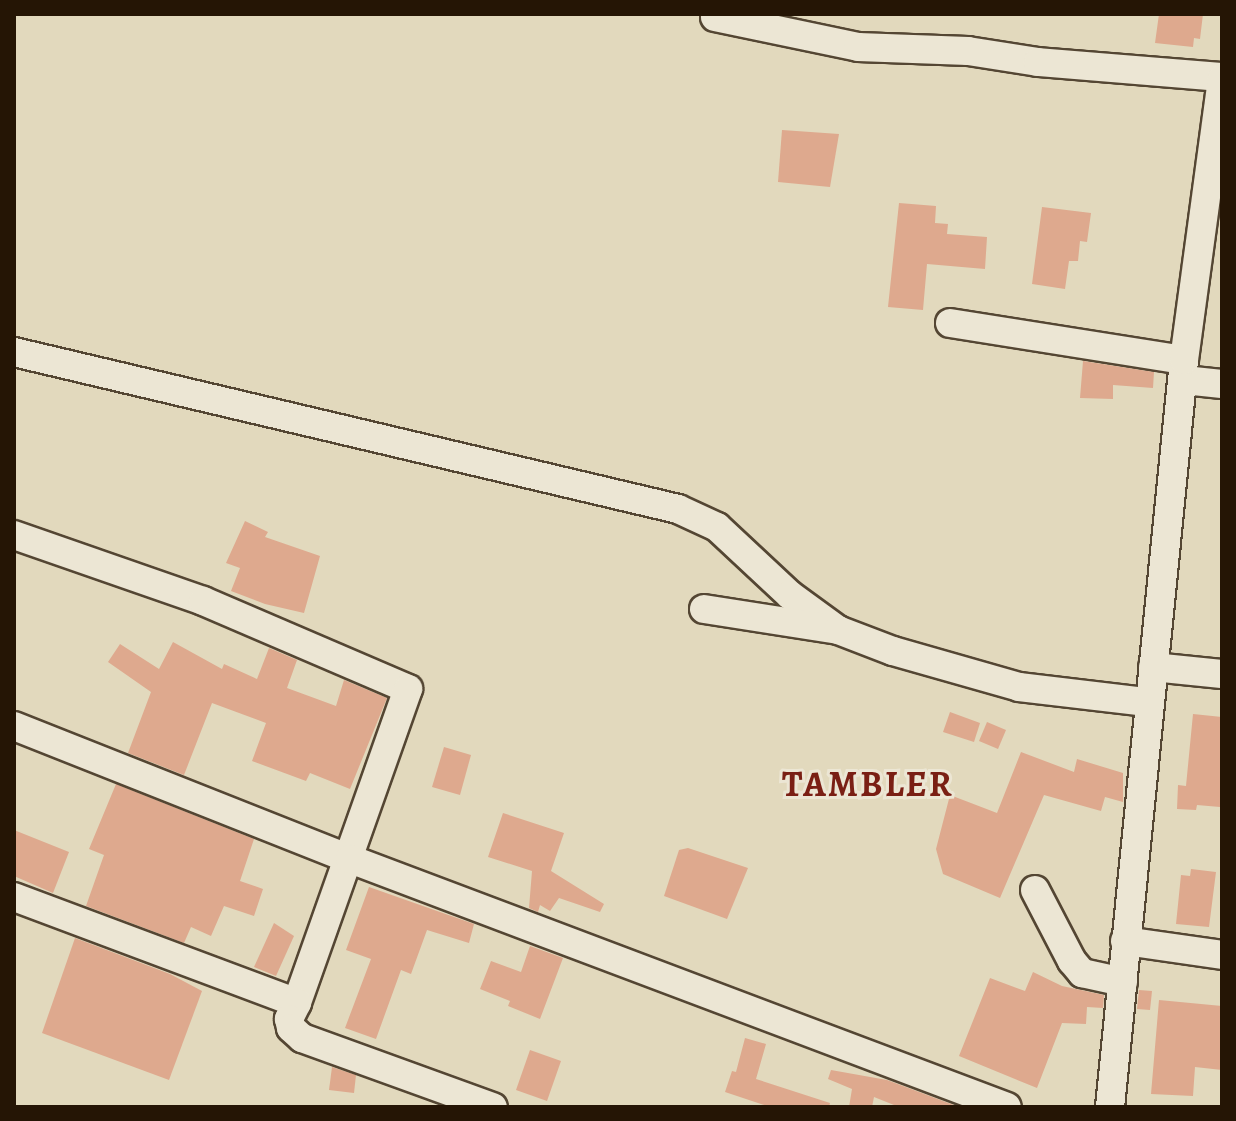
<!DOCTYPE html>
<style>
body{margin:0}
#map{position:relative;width:1236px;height:1121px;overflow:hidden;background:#e2d9bd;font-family:Alegreya,serif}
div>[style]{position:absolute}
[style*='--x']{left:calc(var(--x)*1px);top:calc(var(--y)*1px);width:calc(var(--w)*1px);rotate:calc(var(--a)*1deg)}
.building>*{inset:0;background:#dea98e}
.roads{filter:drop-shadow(2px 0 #544633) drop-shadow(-2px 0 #544633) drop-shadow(0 2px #544633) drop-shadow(0 -2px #544633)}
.street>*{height:28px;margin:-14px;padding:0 14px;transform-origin:14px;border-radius:14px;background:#ece6d4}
span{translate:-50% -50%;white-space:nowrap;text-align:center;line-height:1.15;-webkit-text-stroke:6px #ece6d4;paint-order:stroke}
.district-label{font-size:36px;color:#7a1f14;font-weight:700;letter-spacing:2px}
.frame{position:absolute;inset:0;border:16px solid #251505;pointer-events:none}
</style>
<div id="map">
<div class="building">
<i style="clip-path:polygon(1159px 14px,1203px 14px,1200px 39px,1194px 38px,1193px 47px,1155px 43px)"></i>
<i style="clip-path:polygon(782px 130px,839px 134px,830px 187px,778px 182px)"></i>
<i style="clip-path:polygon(899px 203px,936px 206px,935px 223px,948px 224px,947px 234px,987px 237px,985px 269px,927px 264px,923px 310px,888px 307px)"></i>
<i style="clip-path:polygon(1042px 207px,1091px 213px,1087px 242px,1080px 241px,1078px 261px,1069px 261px,1065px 289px,1032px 284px)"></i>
<i style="clip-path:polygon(1083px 361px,1154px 372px,1153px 388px,1113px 385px,1113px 399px,1080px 398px)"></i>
<i style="clip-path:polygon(245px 521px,268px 532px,265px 537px,320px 556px,304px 613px,265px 604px,231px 591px,240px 568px,226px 563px)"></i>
<i style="clip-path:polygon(173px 642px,222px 669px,224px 664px,257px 679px,269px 648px,297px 660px,287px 688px,336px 706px,344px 680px,387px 698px,350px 789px,310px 773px,306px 781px,252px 761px,266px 723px,212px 703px,184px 775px,128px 753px,151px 692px,108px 662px,120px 644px,159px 669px)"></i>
<i style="clip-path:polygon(950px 712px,980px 723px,974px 742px,943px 732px)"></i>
<i style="clip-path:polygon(1193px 714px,1222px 717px,1220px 807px,1197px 805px,1196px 810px,1177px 809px,1178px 785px,1186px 786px)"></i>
<i style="clip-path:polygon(987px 722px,1006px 730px,998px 749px,979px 741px)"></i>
<i style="clip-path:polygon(444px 747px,471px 755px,460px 795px,432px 787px)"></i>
<i style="clip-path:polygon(1021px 752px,1074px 772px,1077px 759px,1123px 773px,1123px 802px,1105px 797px,1101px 811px,1044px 795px,1000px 898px,943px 874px,936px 849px,950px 795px,997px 813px)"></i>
<i style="clip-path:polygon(116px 784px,254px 839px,240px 881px,263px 889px,254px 916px,224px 906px,211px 936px,191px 927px,184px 943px,86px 906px,104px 855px,89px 849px)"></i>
<i style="clip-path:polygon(503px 813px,564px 833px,551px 871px,604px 904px,600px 912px,559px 898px,550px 911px,540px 905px,538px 912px,529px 908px,532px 871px,488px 857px)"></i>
<i style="clip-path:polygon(14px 830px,69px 852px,53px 893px,14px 876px)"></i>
<i style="clip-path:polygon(688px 848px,748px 868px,727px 919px,664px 896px,679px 850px)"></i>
<i style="clip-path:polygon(1191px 869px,1216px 872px,1209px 927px,1176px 924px,1181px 875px,1190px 876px)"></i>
<i style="clip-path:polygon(369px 887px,474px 924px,469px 943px,427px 930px,411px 974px,401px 970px,376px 1039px,345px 1028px,371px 959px,346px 950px)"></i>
<i style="clip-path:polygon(274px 923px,294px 936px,276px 976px,254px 967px)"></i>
<i style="clip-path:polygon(75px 938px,170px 974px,202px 991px,169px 1080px,42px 1033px)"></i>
<i style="clip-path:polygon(530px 946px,563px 958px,540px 1019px,508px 1006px,510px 1001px,480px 989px,491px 961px,521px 972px)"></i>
<i style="clip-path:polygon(1033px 972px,1062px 986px,1104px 995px,1103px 1008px,1087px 1007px,1086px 1024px,1062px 1023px,1037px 1088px,959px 1056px,990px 978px,1025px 991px)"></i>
<i style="clip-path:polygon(1139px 990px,1152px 991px,1150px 1010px,1137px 1009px)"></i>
<i style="clip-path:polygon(1159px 1000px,1222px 1006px,1222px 1070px,1195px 1067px,1193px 1096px,1151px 1094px)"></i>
<i style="clip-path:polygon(745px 1038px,766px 1044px,756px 1079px,830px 1103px,829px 1107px,770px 1107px,725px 1092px,732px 1071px,736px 1072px)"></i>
<i style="clip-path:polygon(530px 1050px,561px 1061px,547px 1101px,516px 1090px)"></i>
<i style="clip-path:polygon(332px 1067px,356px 1075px,354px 1093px,329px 1090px)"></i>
<i style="clip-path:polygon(831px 1070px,887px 1080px,959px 1107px,899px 1107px,874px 1097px,872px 1107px,849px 1107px,852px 1089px,828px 1079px)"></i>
</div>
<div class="roads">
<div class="street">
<i style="--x:715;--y:17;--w:146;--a:11.8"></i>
<i style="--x:858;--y:47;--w:110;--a:2.1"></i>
<i style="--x:968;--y:51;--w:71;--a:8.9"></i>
<i style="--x:1038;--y:62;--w:185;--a:4.7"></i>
<i style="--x:950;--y:323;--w:237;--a:9"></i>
<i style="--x:14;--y:352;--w:682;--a:13.3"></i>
<i style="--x:678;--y:509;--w:43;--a:24.8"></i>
<i style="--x:717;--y:527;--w:100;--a:43"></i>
<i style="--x:790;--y:595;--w:59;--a:36.1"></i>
<i style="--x:1184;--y:380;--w:38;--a:6"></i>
<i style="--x:14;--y:535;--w:200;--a:19.2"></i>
<i style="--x:203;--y:601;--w:223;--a:23.2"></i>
<i style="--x:408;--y:689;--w:333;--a:109.5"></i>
<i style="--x:704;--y:609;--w:136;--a:8.9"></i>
<i style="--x:838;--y:630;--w:59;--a:20.9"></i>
<i style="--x:893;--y:651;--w:131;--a:15.9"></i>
<i style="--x:1019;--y:687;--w:129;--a:6.7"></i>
<i style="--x:1153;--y:667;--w:69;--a:5.8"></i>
<i style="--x:14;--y:726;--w:361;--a:21.6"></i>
<i style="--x:350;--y:859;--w:702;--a:20.68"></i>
<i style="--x:1035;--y:890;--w:80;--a:62.5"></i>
<i style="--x:1072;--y:961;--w:16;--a:50"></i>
<i style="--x:1082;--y:973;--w:42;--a:12.4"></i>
<i style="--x:14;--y:897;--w:302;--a:20.5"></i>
<i style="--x:297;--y:1003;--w:18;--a:117"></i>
<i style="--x:289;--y:1019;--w:9;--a:77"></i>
<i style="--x:291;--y:1028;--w:15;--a:42"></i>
<i style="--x:302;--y:1038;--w:203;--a:19.9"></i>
<i style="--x:1125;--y:941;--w:98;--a:8.2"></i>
<i style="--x:1110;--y:1107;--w:751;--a:-84.34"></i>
<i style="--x:1184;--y:360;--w:284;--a:-82.3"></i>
</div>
</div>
<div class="district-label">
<span style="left:868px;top:784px">TAMBLER</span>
</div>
<div class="frame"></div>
</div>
